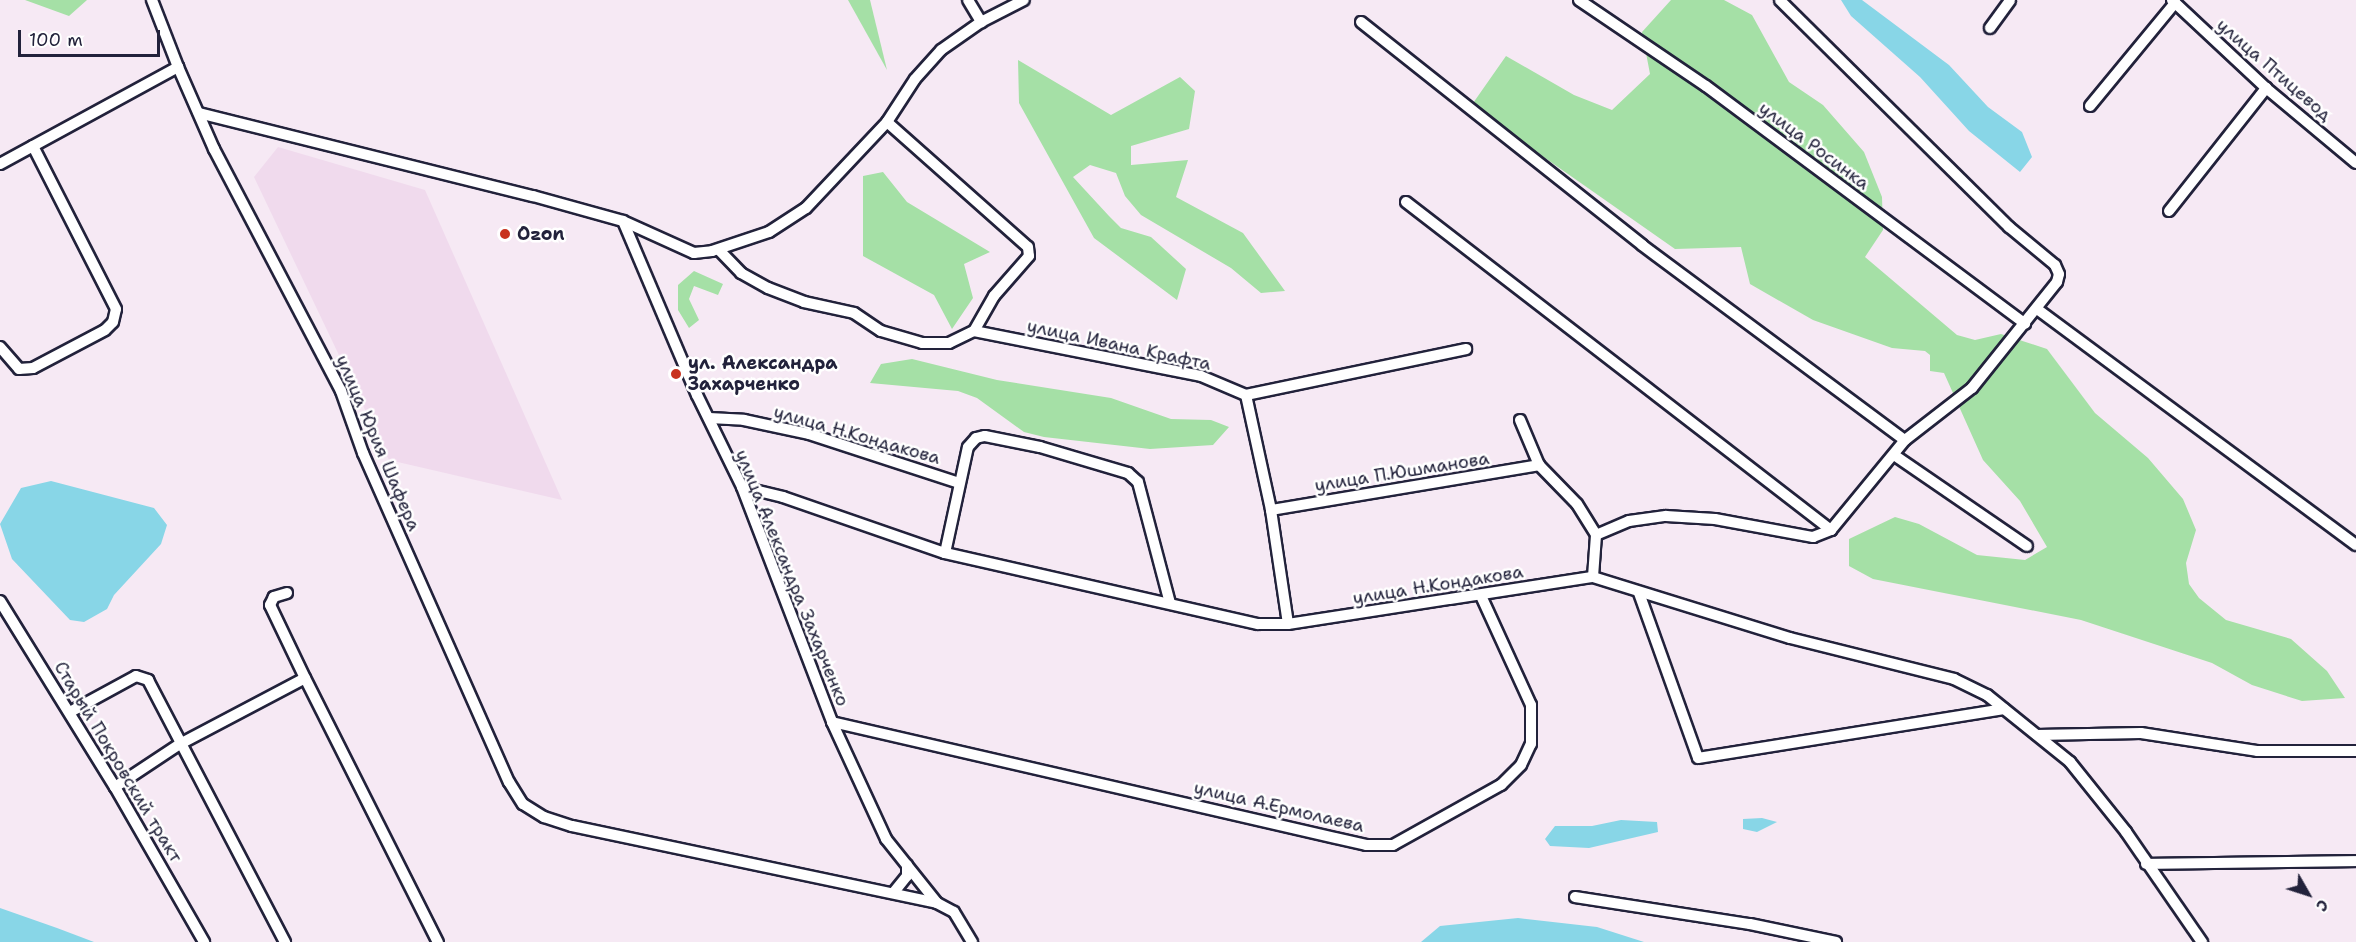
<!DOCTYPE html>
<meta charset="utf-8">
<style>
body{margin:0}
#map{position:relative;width:2356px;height:942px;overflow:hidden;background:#f6e9f4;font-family:"Shantell Sans",sans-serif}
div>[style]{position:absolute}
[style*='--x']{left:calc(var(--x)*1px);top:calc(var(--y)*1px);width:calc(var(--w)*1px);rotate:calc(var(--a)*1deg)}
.built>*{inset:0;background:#f0daed}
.green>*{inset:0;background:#a5e0a6}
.water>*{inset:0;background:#88d6e7}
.roads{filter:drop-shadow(2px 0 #22223b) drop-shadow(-2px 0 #22223b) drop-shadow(0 2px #22223b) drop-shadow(0 -2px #22223b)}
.minor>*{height:10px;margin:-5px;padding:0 5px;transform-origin:5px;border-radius:5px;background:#fff}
.dots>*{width:16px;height:16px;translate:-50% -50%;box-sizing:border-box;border:3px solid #fff;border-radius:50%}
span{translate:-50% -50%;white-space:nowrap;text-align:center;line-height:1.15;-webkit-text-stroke:5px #fff;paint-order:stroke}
.street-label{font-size:18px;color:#22223b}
.poi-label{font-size:18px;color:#22223b;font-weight:700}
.left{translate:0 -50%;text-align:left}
.north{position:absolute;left:2278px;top:864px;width:60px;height:60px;-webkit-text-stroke:4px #fff;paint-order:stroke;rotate:129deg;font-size:16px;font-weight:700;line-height:24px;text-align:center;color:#22223b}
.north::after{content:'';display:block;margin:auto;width:21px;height:27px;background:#22223b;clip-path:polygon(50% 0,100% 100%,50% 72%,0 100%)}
.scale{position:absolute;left:18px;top:30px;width:142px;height:27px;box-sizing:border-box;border:3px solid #22223b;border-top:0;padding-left:8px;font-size:18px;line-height:21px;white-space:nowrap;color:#22223b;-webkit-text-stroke:4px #fff;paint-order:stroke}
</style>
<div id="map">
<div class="built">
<i style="clip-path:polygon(278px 147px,425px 190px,562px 500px,389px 460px,254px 177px)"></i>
</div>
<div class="green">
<i style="clip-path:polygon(25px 0,87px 0,69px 16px)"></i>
<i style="clip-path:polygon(848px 0,870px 0,887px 70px)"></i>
<i style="clip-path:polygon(1671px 0,1724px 0,1752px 15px,1789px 82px,1823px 105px,1864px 152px,1882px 197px,1883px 230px,1865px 257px,1957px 335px,1975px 340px,2001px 334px,2047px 349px,2095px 413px,2148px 458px,2183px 499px,2196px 530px,2186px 563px,2189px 584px,2199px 598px,2226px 620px,2291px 639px,2327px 671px,2345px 698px,2302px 701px,2252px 685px,2212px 663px,2081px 620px,1873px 579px,1849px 566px,1849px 539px,1895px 517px,1919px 524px,1977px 555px,2025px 560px,2047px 547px,2020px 501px,1983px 460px,1944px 373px,1930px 371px,1930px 355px,1925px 351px,1892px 348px,1813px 320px,1750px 284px,1741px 247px,1675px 249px,1471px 106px,1506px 56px,1574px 95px,1612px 110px,1650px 74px,1642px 32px)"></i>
<i style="clip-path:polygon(1018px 60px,1111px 115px,1180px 77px,1195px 91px,1189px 129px,1131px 146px,1131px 165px,1188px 160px,1176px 197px,1243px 233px,1285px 291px,1261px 293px,1231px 268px,1141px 215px,1125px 196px,1116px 173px,1090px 165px,1073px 177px,1109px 216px,1121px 228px,1151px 237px,1186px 269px,1177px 300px,1094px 238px,1019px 103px)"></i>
<i style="clip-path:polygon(883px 172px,907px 202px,990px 252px,964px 264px,973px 298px,952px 329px,934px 295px,863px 256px,863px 176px)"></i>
<i style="clip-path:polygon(694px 271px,723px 284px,718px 295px,694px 286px,689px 299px,699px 320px,689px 328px,678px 310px,678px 285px)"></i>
<i style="clip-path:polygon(912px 359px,997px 380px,1111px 398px,1171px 419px,1211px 420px,1229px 427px,1213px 445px,1150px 449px,1044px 437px,1024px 432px,977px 398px,958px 391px,870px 383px,881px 364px)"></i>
</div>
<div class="water">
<i style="clip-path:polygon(1841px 0,1862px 0,1949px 65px,1988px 107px,2022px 132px,2032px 157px,2020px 172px,1969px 131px,1920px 77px,1851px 16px)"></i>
<i style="clip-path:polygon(51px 481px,154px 508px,167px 525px,161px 544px,114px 595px,107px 609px,84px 622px,70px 620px,12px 559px,0 524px,21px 488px)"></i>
<i style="clip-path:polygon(1762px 818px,1777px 822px,1757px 832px,1743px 829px,1743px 819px)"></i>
<i style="clip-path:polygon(1621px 820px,1657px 822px,1658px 832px,1589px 848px,1550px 846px,1545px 839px,1555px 826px,1592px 826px)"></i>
<i style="clip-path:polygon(0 908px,57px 928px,94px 942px,0 942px)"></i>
<i style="clip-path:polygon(1518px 918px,1597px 927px,1644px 942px,1421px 942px,1440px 926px)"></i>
</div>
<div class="roads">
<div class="minor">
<i style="--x:968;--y:0;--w:26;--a:59"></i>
<i style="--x:1579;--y:0;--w:153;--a:34.1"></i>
<i style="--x:1706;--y:86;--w:398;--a:36.7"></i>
<i style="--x:2172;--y:0;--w:129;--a:43.1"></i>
<i style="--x:2266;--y:88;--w:117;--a:39.8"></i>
<i style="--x:1361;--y:22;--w:359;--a:38.4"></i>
<i style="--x:1642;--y:245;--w:327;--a:36.6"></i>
<i style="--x:1990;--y:28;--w:34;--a:-54"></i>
<i style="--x:178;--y:67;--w:90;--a:66.3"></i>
<i style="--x:214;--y:149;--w:273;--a:62.3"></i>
<i style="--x:341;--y:391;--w:66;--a:70.5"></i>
<i style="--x:363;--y:453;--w:360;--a:66.1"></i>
<i style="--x:509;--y:782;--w:26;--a:58"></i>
<i style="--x:523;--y:804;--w:25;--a:32"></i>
<i style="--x:544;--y:817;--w:29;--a:18"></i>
<i style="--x:572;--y:826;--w:373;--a:11.9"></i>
<i style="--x:937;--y:903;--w:19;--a:28"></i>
<i style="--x:954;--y:912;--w:35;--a:59"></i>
<i style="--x:2090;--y:106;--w:134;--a:-50.5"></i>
<i style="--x:199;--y:113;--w:344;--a:14"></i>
<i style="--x:533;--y:196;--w:93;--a:15.5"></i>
<i style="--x:623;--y:221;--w:78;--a:24.3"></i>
<i style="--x:694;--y:253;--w:18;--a:-6"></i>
<i style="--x:712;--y:251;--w:60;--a:-18.4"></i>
<i style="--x:769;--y:232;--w:44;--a:-33"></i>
<i style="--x:806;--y:208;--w:118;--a:-46.7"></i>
<i style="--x:887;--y:122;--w:51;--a:-56.9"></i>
<i style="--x:915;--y:79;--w:39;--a:-48"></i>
<i style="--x:941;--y:50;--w:49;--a:-35"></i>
<i style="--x:981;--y:22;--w:48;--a:-27.1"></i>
<i style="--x:887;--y:122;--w:188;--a:41.6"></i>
<i style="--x:1028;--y:247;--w:9;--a:84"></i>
<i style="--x:1029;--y:256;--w:53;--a:131.2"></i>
<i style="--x:994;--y:296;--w:40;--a:119.7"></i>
<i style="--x:0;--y:164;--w:203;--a:-28.6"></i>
<i style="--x:178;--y:67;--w:72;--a:-111.2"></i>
<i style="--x:1406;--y:202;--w:537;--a:37.66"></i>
<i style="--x:2169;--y:211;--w:157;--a:-51.7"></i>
<i style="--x:623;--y:221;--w:189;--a:67"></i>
<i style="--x:697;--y:395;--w:102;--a:63.9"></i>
<i style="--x:742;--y:487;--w:252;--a:69"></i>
<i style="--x:832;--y:722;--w:129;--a:65.2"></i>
<i style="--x:886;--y:839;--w:82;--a:51.4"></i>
<i style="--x:719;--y:250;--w:32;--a:46"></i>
<i style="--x:741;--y:273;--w:31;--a:29"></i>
<i style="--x:768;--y:288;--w:39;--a:21"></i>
<i style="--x:804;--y:302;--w:51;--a:12.4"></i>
<i style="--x:854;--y:313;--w:32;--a:34"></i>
<i style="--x:881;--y:331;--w:43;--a:16.3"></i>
<i style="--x:922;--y:343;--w:27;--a:0"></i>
<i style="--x:949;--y:343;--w:28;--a:-26"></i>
<i style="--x:974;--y:331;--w:231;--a:11.2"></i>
<i style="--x:1201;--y:376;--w:49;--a:22.9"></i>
<i style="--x:1246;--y:395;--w:225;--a:-11.8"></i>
<i style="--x:2037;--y:309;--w:397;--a:36.5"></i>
<i style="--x:0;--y:347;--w:29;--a:49"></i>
<i style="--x:19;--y:369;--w:14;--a:-4"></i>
<i style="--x:33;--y:368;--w:81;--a:-27.8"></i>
<i style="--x:105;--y:330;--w:11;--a:-45"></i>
<i style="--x:113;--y:322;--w:13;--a:-77"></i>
<i style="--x:116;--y:309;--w:183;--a:-117"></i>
<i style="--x:1246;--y:395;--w:118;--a:77.7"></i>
<i style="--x:1271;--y:510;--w:115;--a:81.5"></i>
<i style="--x:709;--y:418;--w:35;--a:3"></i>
<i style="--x:744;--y:420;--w:66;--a:12.2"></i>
<i style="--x:809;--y:434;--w:158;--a:18.1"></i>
<i style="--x:1520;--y:420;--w:49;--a:67.1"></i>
<i style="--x:1539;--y:465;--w:54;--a:45.7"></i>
<i style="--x:1577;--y:504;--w:36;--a:58"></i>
<i style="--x:1894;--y:455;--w:161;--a:34.4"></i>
<i style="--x:742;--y:487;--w:42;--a:13.7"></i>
<i style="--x:783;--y:497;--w:171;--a:19.1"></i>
<i style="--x:945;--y:553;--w:321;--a:12.8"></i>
<i style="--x:1258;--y:624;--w:30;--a:0"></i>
<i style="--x:1288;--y:624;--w:309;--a:-8.8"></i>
<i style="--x:1593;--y:577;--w:206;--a:17.2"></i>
<i style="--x:1790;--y:638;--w:169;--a:14"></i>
<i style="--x:1954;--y:679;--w:37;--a:26"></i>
<i style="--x:1987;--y:695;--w:107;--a:38.9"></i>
<i style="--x:2070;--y:762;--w:90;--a:51.3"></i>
<i style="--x:2126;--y:832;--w:134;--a:55.4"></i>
<i style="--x:1271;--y:510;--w:272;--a:-9.5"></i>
<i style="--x:945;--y:553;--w:108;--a:-77.8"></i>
<i style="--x:968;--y:447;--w:12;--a:-48"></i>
<i style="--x:976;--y:438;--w:9;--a:-13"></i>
<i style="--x:985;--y:436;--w:56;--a:11.3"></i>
<i style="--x:1040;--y:447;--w:92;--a:16.5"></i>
<i style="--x:1128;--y:473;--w:13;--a:42"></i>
<i style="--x:1138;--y:482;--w:125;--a:75.2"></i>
<i style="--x:1593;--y:577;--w:42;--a:-85.9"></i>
<i style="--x:1596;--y:535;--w:36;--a:-23"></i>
<i style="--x:1629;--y:521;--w:37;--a:-8"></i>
<i style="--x:1666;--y:516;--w:49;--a:3.5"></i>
<i style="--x:1715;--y:519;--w:100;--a:10.4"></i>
<i style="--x:1813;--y:537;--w:19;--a:-21"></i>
<i style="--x:1831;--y:530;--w:117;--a:-50.6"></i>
<i style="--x:1905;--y:440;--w:85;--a:-37.8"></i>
<i style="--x:1972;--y:388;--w:136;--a:-51.3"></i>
<i style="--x:2057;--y:282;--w:8;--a:-76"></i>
<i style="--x:2059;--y:274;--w:10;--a:-114"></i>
<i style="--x:2055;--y:265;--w:60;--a:-140.4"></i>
<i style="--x:2009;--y:227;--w:322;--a:-135.3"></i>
<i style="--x:287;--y:593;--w:14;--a:163"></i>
<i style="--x:274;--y:597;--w:9;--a:117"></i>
<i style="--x:270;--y:605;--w:81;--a:64.4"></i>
<i style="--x:1639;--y:593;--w:175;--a:70.3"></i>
<i style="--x:1698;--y:758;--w:310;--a:-9.1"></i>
<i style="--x:0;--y:601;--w:219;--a:58.3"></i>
<i style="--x:115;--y:787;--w:179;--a:60.1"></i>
<i style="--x:70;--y:712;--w:75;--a:-28.6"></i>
<i style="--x:136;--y:676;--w:13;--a:18"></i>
<i style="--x:148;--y:680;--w:296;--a:62.4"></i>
<i style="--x:832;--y:722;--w:548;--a:12.97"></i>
<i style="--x:1366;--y:845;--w:27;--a:0"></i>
<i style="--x:1393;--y:845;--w:124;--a:-29.1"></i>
<i style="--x:1501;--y:785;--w:28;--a:-45"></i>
<i style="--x:1521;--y:765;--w:23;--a:-65"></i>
<i style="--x:1531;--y:744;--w:39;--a:-90"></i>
<i style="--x:1531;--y:705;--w:120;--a:-114.6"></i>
<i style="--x:2037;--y:735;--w:104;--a:-1.1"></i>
<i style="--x:2141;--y:733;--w:117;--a:8.8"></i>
<i style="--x:2257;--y:751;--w:99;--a:0"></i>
<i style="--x:115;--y:787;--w:78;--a:-33.5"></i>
<i style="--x:180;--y:744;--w:141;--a:-27.8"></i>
<i style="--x:305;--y:678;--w:296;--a:63.3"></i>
<i style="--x:2146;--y:864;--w:210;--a:-0.8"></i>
<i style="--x:894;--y:892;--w:21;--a:-51"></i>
<i style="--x:907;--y:876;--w:11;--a:-90"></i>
<i style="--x:1575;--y:897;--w:177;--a:8.8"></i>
<i style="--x:1750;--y:924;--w:88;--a:11.8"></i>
</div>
</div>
<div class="dots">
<i style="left:505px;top:234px;background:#c8321e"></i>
<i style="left:676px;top:374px;background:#c8321e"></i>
</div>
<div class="street-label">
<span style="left:2274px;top:70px;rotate:41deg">улица Птицевод</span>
<span style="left:1814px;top:146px;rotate:37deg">улица Росинка</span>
<span style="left:1119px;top:345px;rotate:12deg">улица Ивана Крафта</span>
<span style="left:857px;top:435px;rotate:16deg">улица Н.Кондакова</span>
<span style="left:378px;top:443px;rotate:67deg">улица Юрия Шафера</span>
<span style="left:1402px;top:472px;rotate:-9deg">улица П.Юшманова</span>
<span style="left:792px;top:578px;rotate:68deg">улица Александра Захарченко</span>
<span style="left:1438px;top:585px;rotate:-9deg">улица Н.Кондакова</span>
<span style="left:118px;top:762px;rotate:59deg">Старый Покровский тракт</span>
<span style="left:1279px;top:807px;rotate:13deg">улица А.Ермолаева</span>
</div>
<div class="poi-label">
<span class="left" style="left:517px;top:234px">Ozon</span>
<span class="left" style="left:688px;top:374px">ул. Александра<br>Захарченко</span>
</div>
<div class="north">С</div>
<div class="scale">100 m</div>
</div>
